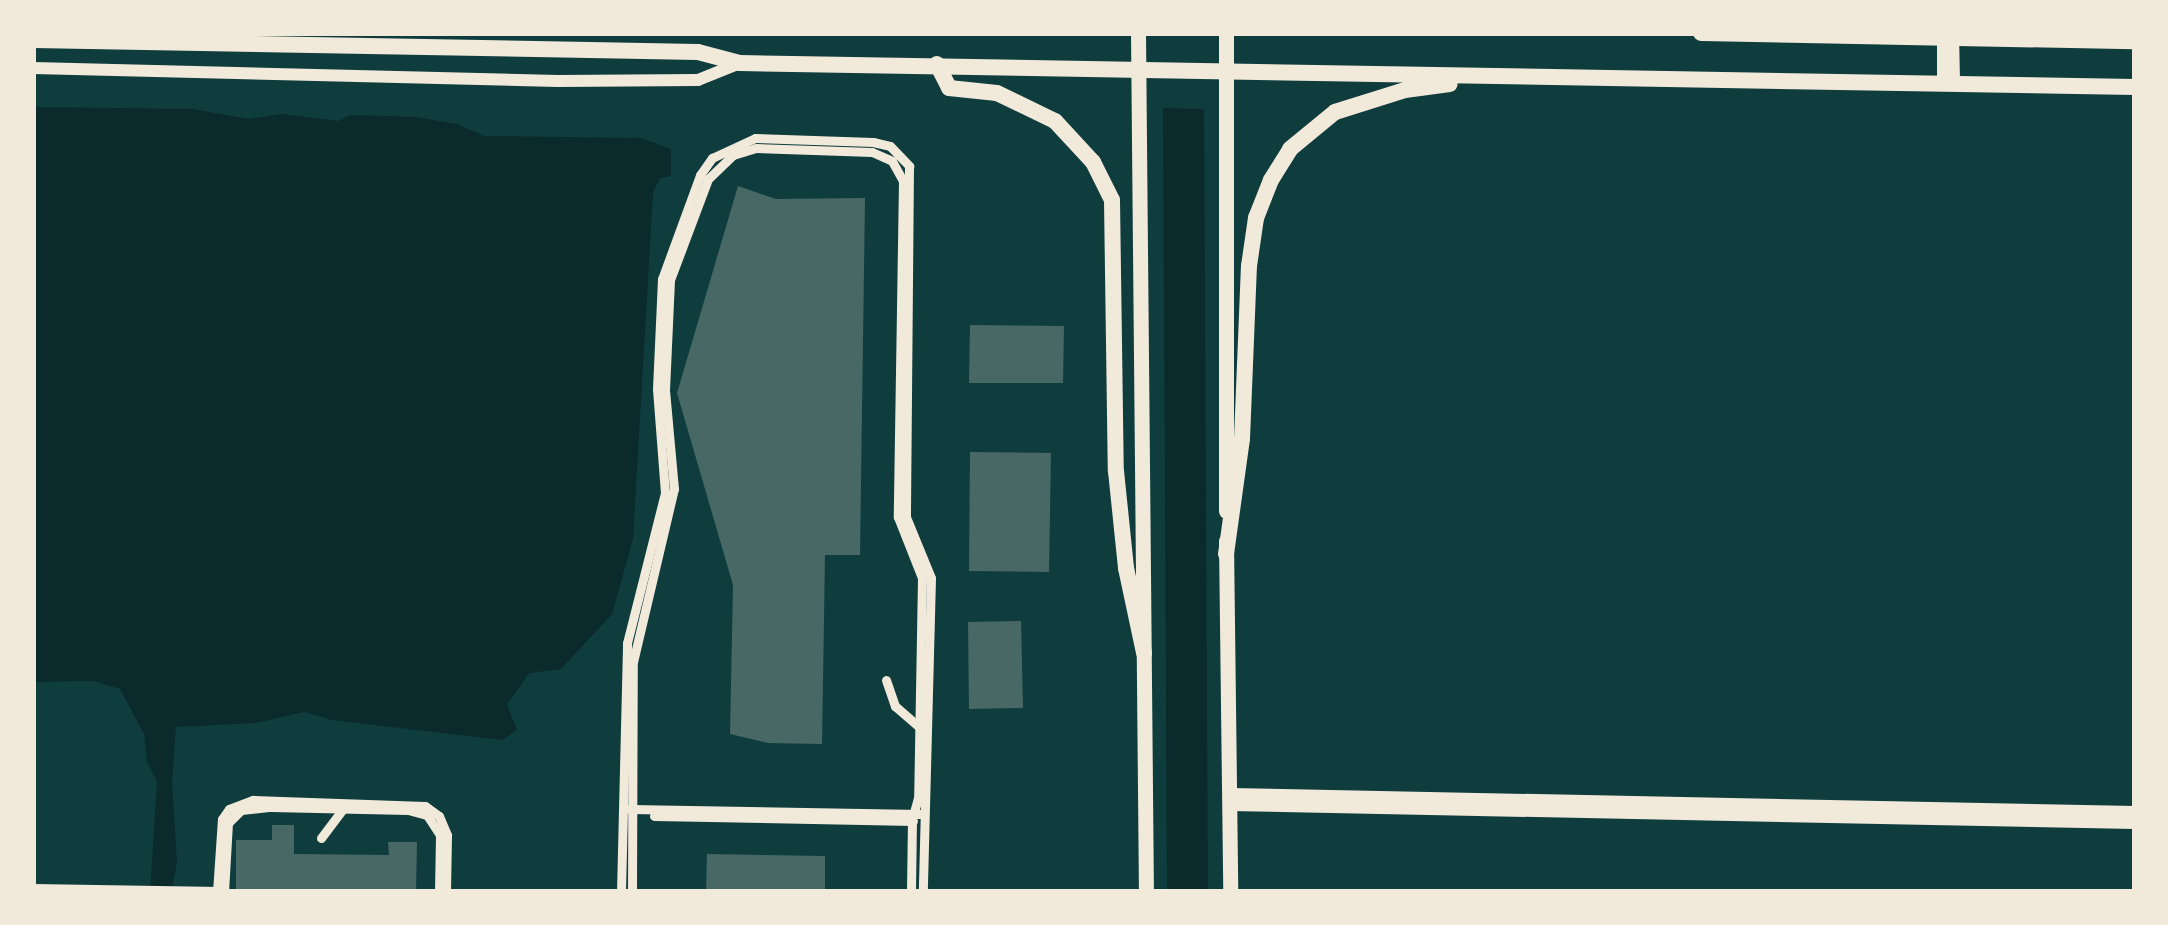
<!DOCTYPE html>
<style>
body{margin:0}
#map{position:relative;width:2168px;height:925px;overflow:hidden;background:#0f3d3e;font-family:Karla,sans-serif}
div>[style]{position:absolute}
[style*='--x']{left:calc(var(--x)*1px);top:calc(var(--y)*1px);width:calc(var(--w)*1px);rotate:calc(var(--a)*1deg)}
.water>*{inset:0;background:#0a2a2b}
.building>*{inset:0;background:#486865}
.minor>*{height:9px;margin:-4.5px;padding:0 4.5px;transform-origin:4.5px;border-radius:4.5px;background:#f1e9da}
.tertiary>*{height:12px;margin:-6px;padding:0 6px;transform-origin:6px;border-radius:6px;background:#f1e9da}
.primary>*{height:15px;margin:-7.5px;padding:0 7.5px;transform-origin:7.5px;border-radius:7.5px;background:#f1e9da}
.trunk>*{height:16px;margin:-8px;padding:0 8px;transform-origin:8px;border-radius:8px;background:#f1e9da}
span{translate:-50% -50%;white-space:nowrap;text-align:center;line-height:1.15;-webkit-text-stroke:12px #f1e9da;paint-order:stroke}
.frame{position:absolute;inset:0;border:36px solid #f1e9da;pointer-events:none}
</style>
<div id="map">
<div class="water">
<i style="clip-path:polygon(33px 107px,193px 109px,249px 119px,282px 114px,338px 121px,351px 115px,416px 117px,457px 124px,484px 136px,641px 138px,671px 149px,671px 176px,660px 178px,653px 193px,633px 539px,612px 614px,561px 669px,529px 673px,507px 705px,517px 730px,502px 740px,332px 720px,304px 712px,256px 723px,176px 727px,172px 783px,177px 863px,171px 892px,150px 892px,157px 781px,147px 762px,144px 734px,120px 689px,93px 681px,33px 682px)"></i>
<i style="clip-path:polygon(1163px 108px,1204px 109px,1208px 892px,1167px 892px)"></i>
</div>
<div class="building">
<i style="clip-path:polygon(738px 186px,776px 199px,865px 198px,860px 555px,825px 555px,822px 744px,768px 743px,730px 734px,733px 585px,677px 393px)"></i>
<i style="clip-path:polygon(970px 325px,1064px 326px,1063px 383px,969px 383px)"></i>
<i style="clip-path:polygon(970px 452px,1051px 453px,1049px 572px,969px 571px)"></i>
<i style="clip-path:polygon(1021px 621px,1023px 708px,969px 709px,968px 622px)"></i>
<i style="clip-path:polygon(272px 825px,294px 825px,294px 854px,389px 855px,388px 842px,417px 842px,416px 892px,236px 892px,236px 840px,272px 840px)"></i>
<i style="clip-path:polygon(707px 854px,825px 856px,825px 892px,706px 892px)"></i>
</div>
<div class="minor">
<i style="--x:886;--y:680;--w:28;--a:71"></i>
<i style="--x:895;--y:706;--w:33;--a:41"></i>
<i style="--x:630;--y:809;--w:290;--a:1"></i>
<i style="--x:654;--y:816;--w:259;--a:1.1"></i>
<i style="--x:321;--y:838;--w:40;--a:-53"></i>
<i style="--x:33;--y:888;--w:187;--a:0.9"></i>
<i style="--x:217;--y:892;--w:73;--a:-86.1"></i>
<i style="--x:222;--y:819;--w:12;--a:-55"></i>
<i style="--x:229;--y:809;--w:26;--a:-21"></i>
<i style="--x:253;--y:800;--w:172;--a:2"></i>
<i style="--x:425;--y:806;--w:17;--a:36"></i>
<i style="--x:439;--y:816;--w:21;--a:67"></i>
<i style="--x:447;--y:835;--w:57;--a:91"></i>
<i style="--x:224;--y:892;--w:69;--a:-86.7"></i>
<i style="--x:228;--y:823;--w:18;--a:-45"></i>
<i style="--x:241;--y:810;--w:30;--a:-6"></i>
<i style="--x:271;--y:807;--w:137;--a:1.3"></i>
<i style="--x:408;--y:810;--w:20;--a:15"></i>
<i style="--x:427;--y:815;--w:24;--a:57"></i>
<i style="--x:440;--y:835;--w:57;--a:91"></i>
<i style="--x:621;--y:892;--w:249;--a:-88.6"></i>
<i style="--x:627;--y:643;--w:155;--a:-75.8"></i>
<i style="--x:665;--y:493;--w:104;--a:-94.4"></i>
<i style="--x:657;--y:389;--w:110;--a:-87.4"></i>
<i style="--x:662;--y:279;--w:111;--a:-69.9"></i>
<i style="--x:700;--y:175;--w:21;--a:-55"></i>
<i style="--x:712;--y:158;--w:47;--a:-24.9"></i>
<i style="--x:755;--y:138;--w:118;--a:1.9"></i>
<i style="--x:873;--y:142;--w:17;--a:13"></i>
<i style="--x:890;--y:146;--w:28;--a:46"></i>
<i style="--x:909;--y:166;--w:351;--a:90.5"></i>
<i style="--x:906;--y:517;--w:66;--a:67.7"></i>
<i style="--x:931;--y:578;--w:314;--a:91.5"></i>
<i style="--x:632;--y:892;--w:230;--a:-89.8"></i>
<i style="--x:633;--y:662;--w:178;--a:-76.7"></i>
<i style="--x:674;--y:489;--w:99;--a:-95.2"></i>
<i style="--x:665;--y:390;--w:110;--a:-87.4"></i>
<i style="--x:670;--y:280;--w:108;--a:-69.4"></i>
<i style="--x:708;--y:179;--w:35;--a:-44"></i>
<i style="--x:733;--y:155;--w:24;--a:-17"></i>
<i style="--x:756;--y:148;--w:116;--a:2"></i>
<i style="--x:872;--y:152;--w:22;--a:24"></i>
<i style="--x:892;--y:161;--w:23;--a:61"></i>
<i style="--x:903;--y:181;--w:336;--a:90.9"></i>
<i style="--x:898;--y:517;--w:66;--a:68.5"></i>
<i style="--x:922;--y:578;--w:220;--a:91"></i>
<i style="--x:918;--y:798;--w:22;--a:106"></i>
<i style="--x:912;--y:819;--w:73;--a:90.8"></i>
</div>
<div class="tertiary">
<i style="--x:1953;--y:33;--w:49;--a:88.8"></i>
<i style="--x:33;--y:68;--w:525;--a:1.42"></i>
<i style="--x:558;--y:81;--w:140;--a:-0.4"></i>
<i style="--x:698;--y:80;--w:45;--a:-22"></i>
<i style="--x:1943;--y:82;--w:48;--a:-90"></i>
<i style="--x:1229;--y:794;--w:906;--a:1.14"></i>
<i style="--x:1229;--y:805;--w:906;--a:1.14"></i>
</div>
<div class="primary">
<i style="--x:1138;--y:33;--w:859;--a:89.47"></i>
<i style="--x:1226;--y:33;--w:478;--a:90"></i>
<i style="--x:1226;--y:541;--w:351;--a:89.3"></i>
</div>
<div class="trunk">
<i style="--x:1701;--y:33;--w:434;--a:1.1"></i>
<i style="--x:33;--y:40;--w:665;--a:1.03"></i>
<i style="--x:698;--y:52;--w:43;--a:14.7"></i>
<i style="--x:740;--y:63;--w:1395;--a:0.99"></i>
<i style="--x:937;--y:64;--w:27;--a:63"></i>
<i style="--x:949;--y:88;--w:48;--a:5.9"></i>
<i style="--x:997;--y:93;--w:64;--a:25.8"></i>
<i style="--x:1055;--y:121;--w:56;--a:47.2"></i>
<i style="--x:1093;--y:162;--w:42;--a:63.4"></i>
<i style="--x:1112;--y:200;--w:271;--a:89.2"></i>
<i style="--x:1116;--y:471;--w:98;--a:84.1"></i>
<i style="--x:1126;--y:568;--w:87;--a:78"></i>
<i style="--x:1226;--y:554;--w:116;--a:-82.1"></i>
<i style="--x:1242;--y:439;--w:173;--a:-87.7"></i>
<i style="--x:1249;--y:266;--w:49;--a:-81.7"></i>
<i style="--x:1256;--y:218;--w:41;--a:-68.5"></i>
<i style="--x:1271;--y:180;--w:36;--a:-58"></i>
<i style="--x:1290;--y:149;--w:58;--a:-39.4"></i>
<i style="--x:1335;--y:112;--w:73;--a:-17.4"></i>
<i style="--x:1405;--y:90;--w:45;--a:-7.6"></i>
</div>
<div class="frame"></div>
</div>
